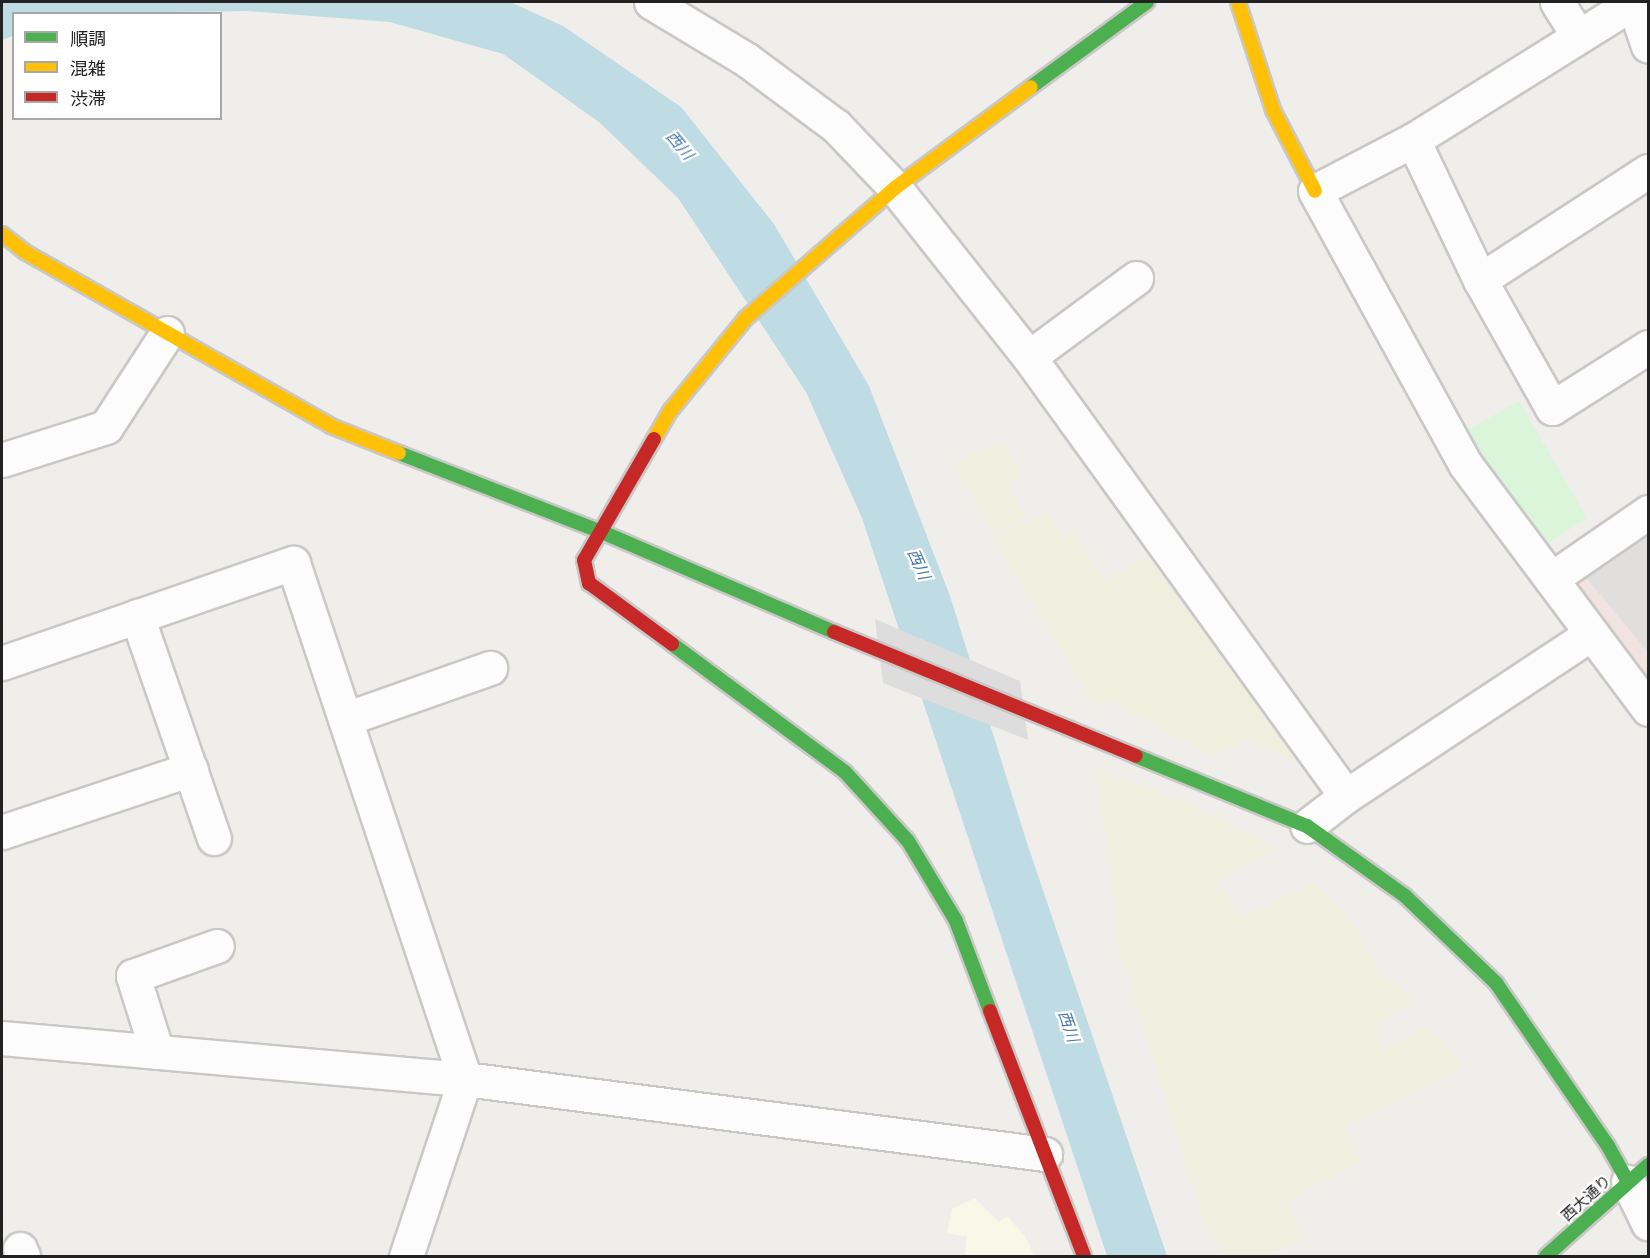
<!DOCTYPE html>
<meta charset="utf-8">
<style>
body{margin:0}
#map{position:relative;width:1650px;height:1258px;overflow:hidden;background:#f0eeeb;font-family:"Golos Text","Noto Sans JP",sans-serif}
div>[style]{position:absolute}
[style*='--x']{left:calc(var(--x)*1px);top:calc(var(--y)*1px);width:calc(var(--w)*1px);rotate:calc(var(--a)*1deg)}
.commercial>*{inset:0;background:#f1e3e1}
.education>*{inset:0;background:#f8f7e8}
.farmland>*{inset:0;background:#efefdf}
.park>*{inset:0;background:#daf5da}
.parking>*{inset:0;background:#e0dfde}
.water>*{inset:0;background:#bfdbe3}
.pier>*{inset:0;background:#dedddd}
.roads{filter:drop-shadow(2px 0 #c9c8c7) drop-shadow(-2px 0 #c9c8c7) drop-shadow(0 2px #c9c8c7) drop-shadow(0 -2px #c9c8c7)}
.street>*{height:33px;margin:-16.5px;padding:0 16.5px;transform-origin:16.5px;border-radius:16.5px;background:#fdfcfc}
.fast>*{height:14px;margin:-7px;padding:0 7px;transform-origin:7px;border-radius:7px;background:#4caf50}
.slow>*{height:14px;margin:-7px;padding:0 7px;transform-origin:7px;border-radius:7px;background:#ffc107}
.jam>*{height:14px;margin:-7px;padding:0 7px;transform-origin:7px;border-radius:7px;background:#c62828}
span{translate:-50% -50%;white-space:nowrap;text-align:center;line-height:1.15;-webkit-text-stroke:4.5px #fff;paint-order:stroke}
.street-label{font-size:15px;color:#222}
.water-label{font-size:16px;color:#4a7aab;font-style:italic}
.frame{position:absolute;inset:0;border:3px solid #222;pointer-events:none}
.legend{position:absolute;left:12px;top:12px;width:210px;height:108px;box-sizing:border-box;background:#fff;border:2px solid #a7a7a7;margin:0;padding:8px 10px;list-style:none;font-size:18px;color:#222}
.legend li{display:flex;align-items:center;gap:12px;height:30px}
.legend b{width:30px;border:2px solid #a7a7a7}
</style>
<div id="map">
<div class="commercial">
<i style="clip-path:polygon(1648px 527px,1648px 681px,1572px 580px)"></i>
</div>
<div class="education">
<i style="clip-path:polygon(975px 1198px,999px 1222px,1007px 1216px,1025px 1236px,1034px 1256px,965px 1256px,967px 1237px,947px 1233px,952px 1209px)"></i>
</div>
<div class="farmland">
<i style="clip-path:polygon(1003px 441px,1021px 476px,1010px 486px,1026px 518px,993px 533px,954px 463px)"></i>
<i style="clip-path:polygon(1049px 513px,1064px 537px,1075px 532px,1103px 581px,1147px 557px,1309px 760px,1307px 767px,1248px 738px,1214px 757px,1110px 701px,1095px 707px,992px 536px)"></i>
<i style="clip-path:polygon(1095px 768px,1195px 807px,1277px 848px,1219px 881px,1240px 918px,1313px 882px,1353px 922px,1385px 982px,1393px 977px,1413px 1004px,1373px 1024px,1383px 1048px,1430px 1027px,1464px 1067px,1346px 1126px,1362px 1162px,1287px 1201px,1303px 1239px,1265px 1256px,1225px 1256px,1215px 1237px,1210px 1239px,1117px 942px,1118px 925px)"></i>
</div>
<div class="park">
<i style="clip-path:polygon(1519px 401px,1587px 518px,1543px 546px,1466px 431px)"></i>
</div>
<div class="parking">
<i style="clip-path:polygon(1648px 534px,1648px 652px,1584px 575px)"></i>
</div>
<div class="water">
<i style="clip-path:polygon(2px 2px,510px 2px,563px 26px,681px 107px,774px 224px,869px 386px,950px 596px,1027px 843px,1167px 1256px,1107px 1256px,862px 518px,806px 392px,678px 198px,599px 122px,503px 54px,390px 22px,249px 11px,14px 14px,13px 36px,2px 40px)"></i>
</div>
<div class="pier">
<i style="clip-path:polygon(875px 619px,1020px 681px,1028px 740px,883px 683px)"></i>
</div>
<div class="roads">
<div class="street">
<i style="--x:651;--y:2;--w:112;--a:31.1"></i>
<i style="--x:747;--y:60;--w:111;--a:36.6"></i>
<i style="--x:836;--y:126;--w:86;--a:46.4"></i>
<i style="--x:895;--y:188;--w:216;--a:51.6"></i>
<i style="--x:1029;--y:357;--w:541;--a:54.17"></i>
<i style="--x:1346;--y:796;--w:49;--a:142.4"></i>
<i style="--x:1557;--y:2;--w:40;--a:58"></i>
<i style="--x:1633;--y:2;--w:46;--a:71.2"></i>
<i style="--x:1634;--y:2;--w:261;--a:148"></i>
<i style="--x:1413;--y:140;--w:110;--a:152.5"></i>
<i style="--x:1315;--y:191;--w:311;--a:61.2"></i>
<i style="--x:1465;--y:464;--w:306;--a:53.2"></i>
<i style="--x:1413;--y:140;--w:155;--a:64.4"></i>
<i style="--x:1480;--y:280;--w:147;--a:60.6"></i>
<i style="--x:1552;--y:408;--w:114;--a:-32.4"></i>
<i style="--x:1480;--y:280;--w:200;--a:-33"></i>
<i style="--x:1029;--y:357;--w:133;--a:-36.4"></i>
<i style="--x:2;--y:460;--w:109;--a:-17.6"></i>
<i style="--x:106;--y:427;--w:112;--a:-57"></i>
<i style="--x:1551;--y:579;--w:118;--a:-34.6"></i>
<i style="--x:137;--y:616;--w:235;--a:70.9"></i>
<i style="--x:2;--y:663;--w:308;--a:-19"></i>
<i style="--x:293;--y:563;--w:544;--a:71.57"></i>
<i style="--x:465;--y:1079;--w:187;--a:108.4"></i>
<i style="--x:345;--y:719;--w:154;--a:-19.4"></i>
<i style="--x:1346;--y:796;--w:294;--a:-33.5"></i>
<i style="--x:2;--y:832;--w:199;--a:-18.4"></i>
<i style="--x:2;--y:1038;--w:465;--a:5.1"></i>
<i style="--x:465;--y:1079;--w:585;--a:7.37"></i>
<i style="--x:157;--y:1052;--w:80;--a:-107.5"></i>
<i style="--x:133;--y:976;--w:89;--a:-19.7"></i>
<i style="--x:1628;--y:1182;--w:46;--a:64"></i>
<i style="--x:20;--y:1249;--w:8;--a:67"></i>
</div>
<div class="fast">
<i style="--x:1031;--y:87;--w:144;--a:-36.2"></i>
<i style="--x:399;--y:453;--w:218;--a:21.3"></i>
<i style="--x:602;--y:532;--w:253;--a:23.3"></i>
<i style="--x:672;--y:644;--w:215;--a:36.5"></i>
<i style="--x:845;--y:772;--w:93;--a:47.6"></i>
<i style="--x:908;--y:841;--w:93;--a:59"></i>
<i style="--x:956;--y:921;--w:96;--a:69.3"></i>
<i style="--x:1136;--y:756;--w:185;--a:22.3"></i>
<i style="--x:1307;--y:826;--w:120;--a:35.5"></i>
<i style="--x:1405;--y:896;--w:126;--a:43.7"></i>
<i style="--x:1496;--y:983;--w:198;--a:55.5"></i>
<i style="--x:1608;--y:1146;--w:41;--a:60.9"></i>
<i style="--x:1546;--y:1256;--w:137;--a:-41.7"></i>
</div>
<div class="slow">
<i style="--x:1238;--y:2;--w:114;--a:72"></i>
<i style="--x:1273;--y:110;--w:91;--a:62.6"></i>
<i style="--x:2;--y:234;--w:29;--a:38"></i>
<i style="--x:25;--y:252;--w:352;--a:29.6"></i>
<i style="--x:331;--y:426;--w:73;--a:21.7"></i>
<i style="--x:654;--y:439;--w:34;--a:-60"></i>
<i style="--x:671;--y:410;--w:119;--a:-50.8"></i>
<i style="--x:746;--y:318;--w:198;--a:-41.1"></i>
<i style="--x:895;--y:188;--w:169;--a:-36.6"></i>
</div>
<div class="jam">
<i style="--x:654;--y:439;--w:140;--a:120"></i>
<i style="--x:584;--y:560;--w:24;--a:78"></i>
<i style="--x:589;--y:583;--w:103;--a:36.3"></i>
<i style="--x:834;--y:632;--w:326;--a:22.3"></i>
<i style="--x:990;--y:1011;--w:262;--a:69"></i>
</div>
</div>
<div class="street-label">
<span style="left:1586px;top:1198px;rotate:-42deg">西大通り</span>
</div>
<div class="water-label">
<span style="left:680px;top:145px;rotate:50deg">西川</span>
<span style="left:919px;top:564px;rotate:66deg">西川</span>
<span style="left:1069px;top:1026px;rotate:71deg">西川</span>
</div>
<div class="frame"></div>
<ul class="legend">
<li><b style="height:8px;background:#4caf50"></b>順調</li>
<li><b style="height:8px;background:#ffc107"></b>混雑</li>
<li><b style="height:8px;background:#c62828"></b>渋滞</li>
</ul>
</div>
